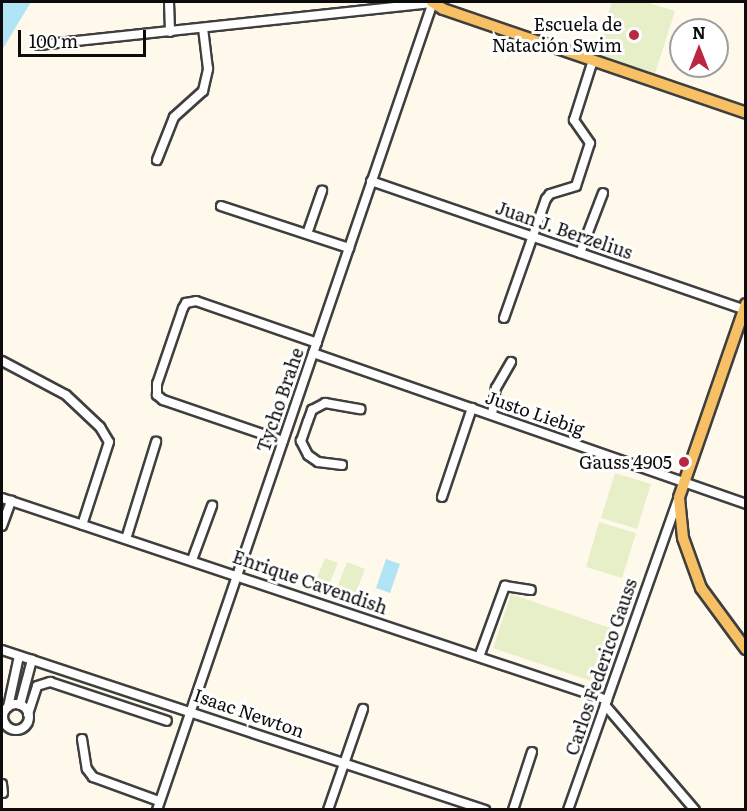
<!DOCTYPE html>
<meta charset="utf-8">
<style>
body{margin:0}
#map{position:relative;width:747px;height:811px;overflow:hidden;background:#fff9ec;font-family:Literata,serif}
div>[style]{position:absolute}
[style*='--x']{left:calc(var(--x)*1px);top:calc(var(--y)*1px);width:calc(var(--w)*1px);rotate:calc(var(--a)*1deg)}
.pitch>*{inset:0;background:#e7efc8}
.water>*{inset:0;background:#b1e4f5}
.roads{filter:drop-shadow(2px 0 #3f3f3f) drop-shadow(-2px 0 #3f3f3f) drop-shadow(0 2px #3f3f3f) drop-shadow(0 -2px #3f3f3f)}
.minor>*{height:8px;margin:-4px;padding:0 4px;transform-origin:4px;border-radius:4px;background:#fff}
.minor>.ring{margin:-4px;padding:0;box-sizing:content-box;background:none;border:8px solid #fff;border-radius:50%}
.major>*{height:10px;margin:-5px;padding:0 5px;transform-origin:5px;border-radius:5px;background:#f7c064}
.dots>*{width:16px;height:16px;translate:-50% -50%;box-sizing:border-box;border:3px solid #fff;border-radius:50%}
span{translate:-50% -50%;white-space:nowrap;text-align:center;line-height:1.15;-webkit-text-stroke:6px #fff;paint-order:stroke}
.poi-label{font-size:18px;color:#0c0c0c}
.right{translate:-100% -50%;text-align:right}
.street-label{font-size:18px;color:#0c0c0c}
.frame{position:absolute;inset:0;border:3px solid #0c0c0c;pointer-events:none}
.north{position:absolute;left:669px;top:18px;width:60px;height:60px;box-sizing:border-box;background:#fff;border:2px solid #9e9e9e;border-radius:50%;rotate:0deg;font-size:16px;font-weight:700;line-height:24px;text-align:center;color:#0c0c0c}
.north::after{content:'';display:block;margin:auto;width:21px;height:27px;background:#ba2740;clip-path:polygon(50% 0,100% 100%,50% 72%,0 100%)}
.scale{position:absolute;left:18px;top:30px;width:128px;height:27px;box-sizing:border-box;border:3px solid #0c0c0c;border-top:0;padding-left:8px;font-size:18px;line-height:21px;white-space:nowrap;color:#0c0c0c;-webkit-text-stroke:4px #fff;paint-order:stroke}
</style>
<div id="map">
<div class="pitch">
<i style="clip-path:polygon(612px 2px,646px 2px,675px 11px,654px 77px,594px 58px)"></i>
<i style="clip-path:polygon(615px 473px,651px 484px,637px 529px,601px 518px)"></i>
<i style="clip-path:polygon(599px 522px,636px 533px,622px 578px,586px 567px)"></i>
<i style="clip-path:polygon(325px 558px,338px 563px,327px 590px,314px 585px)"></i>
<i style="clip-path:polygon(347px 562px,365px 569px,352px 602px,334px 595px)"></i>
<i style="clip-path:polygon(511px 594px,613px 629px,594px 682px,493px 648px)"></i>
</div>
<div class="water">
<i style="clip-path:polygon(2px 2px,31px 2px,2px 50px)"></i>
<i style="clip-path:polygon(386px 559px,400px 564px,390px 593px,376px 588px)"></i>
</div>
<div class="roads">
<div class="minor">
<i style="--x:169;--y:2;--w:30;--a:88"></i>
<i style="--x:39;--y:45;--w:395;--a:-6.1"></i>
<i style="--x:157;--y:160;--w:46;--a:-68.4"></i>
<i style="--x:174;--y:117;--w:39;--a:-42"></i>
<i style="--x:203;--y:91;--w:23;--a:-77"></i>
<i style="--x:208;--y:69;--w:41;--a:-97"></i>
<i style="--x:371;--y:181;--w:397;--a:19"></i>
<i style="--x:221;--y:206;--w:135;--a:18.2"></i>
<i style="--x:307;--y:234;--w:46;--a:-70.8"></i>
<i style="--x:580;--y:253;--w:64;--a:-69"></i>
<i style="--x:504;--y:318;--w:126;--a:-70.6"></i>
<i style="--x:546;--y:199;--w:6;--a:-51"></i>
<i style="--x:550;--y:194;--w:27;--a:-17"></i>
<i style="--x:576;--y:186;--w:45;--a:-72"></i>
<i style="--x:590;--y:143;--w:28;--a:-125"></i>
<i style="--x:574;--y:120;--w:63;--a:-72.4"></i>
<i style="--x:313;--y:353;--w:459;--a:19.2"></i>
<i style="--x:2;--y:361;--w:72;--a:28"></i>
<i style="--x:66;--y:395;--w:47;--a:43.3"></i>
<i style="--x:100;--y:427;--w:17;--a:59"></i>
<i style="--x:109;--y:442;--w:87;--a:108"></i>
<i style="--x:492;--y:415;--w:27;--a:-82"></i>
<i style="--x:496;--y:388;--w:30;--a:-60"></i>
<i style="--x:283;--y:441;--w:127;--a:-161.1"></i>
<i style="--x:163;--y:400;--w:8;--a:-140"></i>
<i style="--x:157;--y:395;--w:11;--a:-90"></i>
<i style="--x:157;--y:384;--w:80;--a:-71.1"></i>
<i style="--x:183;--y:308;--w:6;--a:-59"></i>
<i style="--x:186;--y:303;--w:10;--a:-11"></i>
<i style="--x:196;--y:301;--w:128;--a:19.1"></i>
<i style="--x:342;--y:465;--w:24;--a:-173"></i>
<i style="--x:318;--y:462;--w:12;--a:-145"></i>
<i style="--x:308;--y:455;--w:16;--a:-117"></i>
<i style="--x:301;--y:441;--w:21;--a:-71"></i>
<i style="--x:308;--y:421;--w:12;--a:-70"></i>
<i style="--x:312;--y:410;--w:15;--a:-28"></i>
<i style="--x:325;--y:403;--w:36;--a:10"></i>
<i style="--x:442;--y:497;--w:94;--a:-71.4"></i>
<i style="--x:2;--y:498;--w:638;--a:18.46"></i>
<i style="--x:2;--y:526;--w:27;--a:-70"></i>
<i style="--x:126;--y:539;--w:102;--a:-72.8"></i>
<i style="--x:192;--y:560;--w:58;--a:-69.7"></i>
<i style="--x:2;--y:650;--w:509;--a:18.33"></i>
<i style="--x:479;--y:657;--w:76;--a:-69.9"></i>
<i style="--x:505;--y:586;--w:26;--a:9"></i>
<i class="ring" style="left:3px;top:704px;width:18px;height:18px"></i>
<i style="--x:20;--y:705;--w:47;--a:-75.1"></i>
<i style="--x:605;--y:705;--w:138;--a:49.4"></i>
<i style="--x:8;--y:707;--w:52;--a:-77.8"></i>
<i style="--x:28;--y:714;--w:29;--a:-72"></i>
<i style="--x:37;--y:686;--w:14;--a:-17"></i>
<i style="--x:50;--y:682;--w:123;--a:18.4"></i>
<i style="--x:82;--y:739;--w:30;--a:81"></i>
<i style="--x:87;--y:769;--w:10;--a:53"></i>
<i style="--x:93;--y:777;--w:70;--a:20"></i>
<i style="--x:2;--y:784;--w:9;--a:84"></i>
<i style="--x:157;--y:810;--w:854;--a:-71.14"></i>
<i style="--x:328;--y:810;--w:107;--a:-70.9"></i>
<i style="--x:513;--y:810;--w:61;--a:-71.9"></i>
<i style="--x:568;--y:810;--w:333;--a:-70.5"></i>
</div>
<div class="major">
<i style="--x:432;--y:2;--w:13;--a:32"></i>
<i style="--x:443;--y:9;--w:320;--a:18.9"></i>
<i style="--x:746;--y:304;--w:205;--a:109.1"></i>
<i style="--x:679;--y:498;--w:40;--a:84.3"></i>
<i style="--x:683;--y:538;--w:53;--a:70.2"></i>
<i style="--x:701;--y:588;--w:76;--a:53.6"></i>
</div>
</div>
<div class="dots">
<i style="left:634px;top:35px;background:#ba2740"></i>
<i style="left:684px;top:462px;background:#ba2740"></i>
</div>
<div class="poi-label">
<span class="right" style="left:622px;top:35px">Escuela de<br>Natación Swim</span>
<span class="right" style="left:672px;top:462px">Gauss 4905</span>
</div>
<div class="street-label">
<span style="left:564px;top:230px;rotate:19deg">Juan J. Berzelius</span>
<span style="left:280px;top:400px;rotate:-71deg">Tycho Brahe</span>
<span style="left:535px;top:413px;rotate:19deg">Justo Liebig</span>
<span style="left:310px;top:582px;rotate:19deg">Enrique Cavendish</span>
<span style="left:601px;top:667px;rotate:-71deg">Carlos Federico Gauss</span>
<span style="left:249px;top:713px;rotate:19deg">Isaac Newton</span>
</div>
<div class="frame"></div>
<div class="north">N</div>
<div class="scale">100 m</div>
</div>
